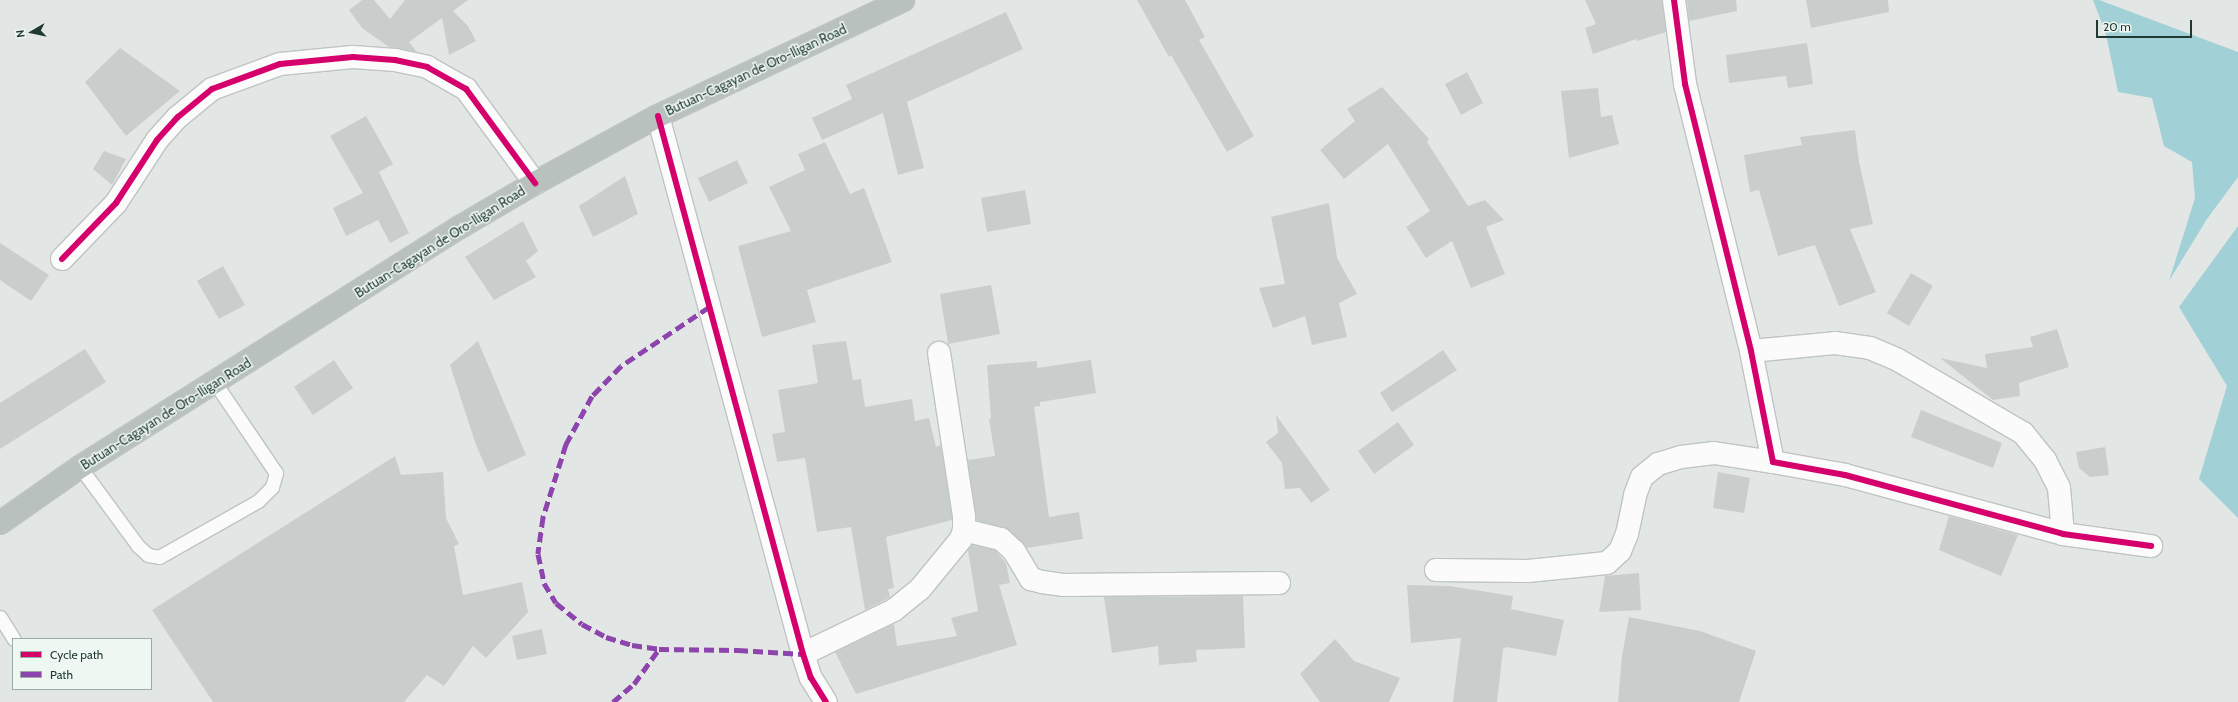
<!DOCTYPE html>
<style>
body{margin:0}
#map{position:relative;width:2238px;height:702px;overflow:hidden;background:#e2e7e5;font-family:Cabin,sans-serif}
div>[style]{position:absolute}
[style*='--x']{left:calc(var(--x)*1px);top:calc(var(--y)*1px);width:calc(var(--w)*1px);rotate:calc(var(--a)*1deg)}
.water>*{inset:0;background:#a1d0d7}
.building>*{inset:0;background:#c9cecc}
.roads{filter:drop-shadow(1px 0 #bfc4c2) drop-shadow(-1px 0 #bfc4c2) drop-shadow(0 1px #bfc4c2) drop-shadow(0 -1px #bfc4c2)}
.lane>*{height:13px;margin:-6.5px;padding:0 6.5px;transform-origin:6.5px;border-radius:6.5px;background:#fbfbfb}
.street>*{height:22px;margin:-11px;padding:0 11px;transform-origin:11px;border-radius:11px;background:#fbfbfb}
.highway>*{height:22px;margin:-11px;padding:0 11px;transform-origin:11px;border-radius:11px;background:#b9c1bf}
.quiet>*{height:5px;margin-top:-2.5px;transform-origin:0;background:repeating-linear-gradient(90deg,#8e44ad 0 10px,transparent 0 15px)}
.cycleway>*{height:6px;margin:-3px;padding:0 3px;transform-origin:3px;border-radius:3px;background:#d6006c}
span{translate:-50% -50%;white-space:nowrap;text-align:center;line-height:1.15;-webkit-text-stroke:3px #eff7f3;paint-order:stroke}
.street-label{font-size:13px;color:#203a33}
.legend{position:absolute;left:12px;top:638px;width:140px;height:52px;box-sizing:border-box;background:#eff7f3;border:1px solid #9caba6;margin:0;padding:5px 7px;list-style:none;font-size:12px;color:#203a33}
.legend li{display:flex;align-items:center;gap:8px;height:20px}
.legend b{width:20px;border:1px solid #9caba6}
.north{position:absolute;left:12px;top:12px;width:40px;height:40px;-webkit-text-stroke:3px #eff7f3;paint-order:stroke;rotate:261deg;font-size:11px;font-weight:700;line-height:16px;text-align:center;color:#203a33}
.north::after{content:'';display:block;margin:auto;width:14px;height:18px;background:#203a33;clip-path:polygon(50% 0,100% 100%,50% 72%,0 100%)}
.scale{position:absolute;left:2096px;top:20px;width:96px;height:18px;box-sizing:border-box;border:2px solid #203a33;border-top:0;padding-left:5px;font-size:12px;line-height:14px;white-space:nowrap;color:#203a33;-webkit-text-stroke:3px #eff7f3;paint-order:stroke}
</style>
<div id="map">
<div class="water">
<i style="clip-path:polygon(2093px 0,2099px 0,2238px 52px,2238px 177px,2207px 219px,2169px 281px,2195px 198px,2192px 162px,2164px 146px,2152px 98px,2118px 92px,2106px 34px)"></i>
<i style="clip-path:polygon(2238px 226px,2238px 518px,2199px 479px,2227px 386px,2179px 307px)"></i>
</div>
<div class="building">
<i style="clip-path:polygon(362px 0,374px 0,390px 19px,405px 0,468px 0,453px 11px,468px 26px,476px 41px,449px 55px,442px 18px,409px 42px,417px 52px,389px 47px,362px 28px,349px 10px)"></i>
<i style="clip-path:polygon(1137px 0,1185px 0,1205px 37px,1199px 40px,1254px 136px,1227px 152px,1171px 55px,1169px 57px)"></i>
<i style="clip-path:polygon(1585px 0,1662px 0,1666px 32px,1637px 41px,1636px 39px,1593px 54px,1585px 28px,1596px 24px)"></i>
<i style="clip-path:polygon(1687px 0,1736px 0,1737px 11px,1689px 21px)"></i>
<i style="clip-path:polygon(1806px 0,1888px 0,1889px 12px,1811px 28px)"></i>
<i style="clip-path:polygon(1006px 12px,1023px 49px,907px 102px,924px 168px,898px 175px,883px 113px,822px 140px,812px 118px,852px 99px,846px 85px)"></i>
<i style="clip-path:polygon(1807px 43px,1813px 84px,1788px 88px,1786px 76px,1729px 83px,1726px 55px)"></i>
<i style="clip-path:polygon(120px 48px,180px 91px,126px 136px,85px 82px)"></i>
<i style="clip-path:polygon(1467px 72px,1483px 103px,1461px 115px,1445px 84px)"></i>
<i style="clip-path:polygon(1382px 87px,1429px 139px,1427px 142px,1468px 206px,1485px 200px,1504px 220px,1486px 227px,1505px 274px,1471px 288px,1452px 241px,1426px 258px,1406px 227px,1430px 211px,1388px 144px,1344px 179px,1320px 150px,1355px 121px,1347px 109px)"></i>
<i style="clip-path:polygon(1598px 88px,1601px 117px,1612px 115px,1619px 144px,1569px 158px,1561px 91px)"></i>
<i style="clip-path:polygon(366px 116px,393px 164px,379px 172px,409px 233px,390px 243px,378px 220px,346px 236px,333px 208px,363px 193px,330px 136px)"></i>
<i style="clip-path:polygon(1855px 130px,1859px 162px,1873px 224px,1850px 229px,1876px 292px,1839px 306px,1815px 245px,1778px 256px,1759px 190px,1750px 192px,1744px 155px,1802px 145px,1800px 137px)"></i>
<i style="clip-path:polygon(825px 142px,850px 194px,864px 188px,892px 262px,807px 290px,816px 322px,762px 337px,738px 246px,791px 231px,769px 187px,805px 170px,798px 154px)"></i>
<i style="clip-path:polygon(104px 151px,126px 159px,112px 185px,93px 169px)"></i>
<i style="clip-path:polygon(737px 160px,748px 183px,709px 202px,698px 178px)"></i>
<i style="clip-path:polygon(625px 176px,638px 214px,593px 237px,579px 206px)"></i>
<i style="clip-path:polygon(1025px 190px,1031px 224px,987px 232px,981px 198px)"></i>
<i style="clip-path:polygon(1329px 203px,1337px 258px,1357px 294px,1339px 303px,1347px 337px,1312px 345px,1305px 316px,1273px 328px,1259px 288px,1285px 284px,1271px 217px)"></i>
<i style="clip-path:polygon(523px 221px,538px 251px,526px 261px,536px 277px,494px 300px,465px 257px)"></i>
<i style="clip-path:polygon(0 243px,49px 275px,31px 301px,0 280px)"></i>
<i style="clip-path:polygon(223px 266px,245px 305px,219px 319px,197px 281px)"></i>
<i style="clip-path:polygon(1911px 273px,1933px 286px,1909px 326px,1887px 313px)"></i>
<i style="clip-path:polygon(991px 285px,1000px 334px,948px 344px,940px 294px)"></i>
<i style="clip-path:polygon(2057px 329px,2069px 367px,2019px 383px,2020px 396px,1993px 400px,1940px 358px,1987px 368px,1985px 354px,2033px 347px,2030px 337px)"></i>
<i style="clip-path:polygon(478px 341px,526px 455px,488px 472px,476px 445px,450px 365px)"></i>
<i style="clip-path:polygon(846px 341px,853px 380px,861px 379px,865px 407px,912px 399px,915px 421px,929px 418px,936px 447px,941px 445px,952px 517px,952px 520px,886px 537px,894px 588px,888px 589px,890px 597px,887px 599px,865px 610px,851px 527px,817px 532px,805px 458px,777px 462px,772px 434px,785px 432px,778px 390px,818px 383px,812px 345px)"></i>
<i style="clip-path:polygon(85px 349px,106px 382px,0 449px,0 403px)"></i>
<i style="clip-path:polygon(1443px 350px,1457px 370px,1392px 412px,1380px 393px)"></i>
<i style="clip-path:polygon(334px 360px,353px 388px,313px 415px,294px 387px)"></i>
<i style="clip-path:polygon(1091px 360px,1096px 393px,1040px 402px,1040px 406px,1034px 407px,1049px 517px,1079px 512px,1083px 539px,1027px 548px,1009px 530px,976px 520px,968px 460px,995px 456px,989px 419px,991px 418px,987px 365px,1037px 361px,1037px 368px)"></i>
<i style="clip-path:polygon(1921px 410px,2002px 443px,1993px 468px,1911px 437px)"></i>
<i style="clip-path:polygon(1276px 415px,1330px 490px,1311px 503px,1300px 488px,1285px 489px,1282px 463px,1266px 442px,1278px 433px)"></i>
<i style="clip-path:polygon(1398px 422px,1414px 445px,1374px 474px,1358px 451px)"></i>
<i style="clip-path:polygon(2105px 447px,2109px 475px,2090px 477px,2079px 468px,2076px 452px)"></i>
<i style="clip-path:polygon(395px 456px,401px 475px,443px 472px,446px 518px,459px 544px,454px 546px,463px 595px,522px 582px,528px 612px,486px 658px,473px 646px,444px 686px,427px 675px,404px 702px,213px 702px,152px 610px)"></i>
<i style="clip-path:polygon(1718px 472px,1750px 478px,1744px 513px,1713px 508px)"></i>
<i style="clip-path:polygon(1949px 516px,2018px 535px,2001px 576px,1939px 550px)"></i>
<i style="clip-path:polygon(972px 545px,995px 550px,1006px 563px,1010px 583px,999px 585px,1017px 645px,856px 694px,835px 652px,894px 624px,897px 646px,957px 636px,951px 618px,978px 611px,968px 550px)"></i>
<i style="clip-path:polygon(1639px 573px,1641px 610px,1599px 612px,1605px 576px)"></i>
<i style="clip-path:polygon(1407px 585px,1449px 586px,1513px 596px,1511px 609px,1564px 620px,1556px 656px,1506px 647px,1503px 649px,1497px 702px,1453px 702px,1461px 638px,1411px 643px)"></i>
<i style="clip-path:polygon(1243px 596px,1245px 648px,1196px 650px,1197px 662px,1159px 665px,1158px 646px,1112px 653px,1104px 597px)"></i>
<i style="clip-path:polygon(1629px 617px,1700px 631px,1756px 651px,1739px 702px,1618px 702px,1622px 656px)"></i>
<i style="clip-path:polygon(542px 629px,547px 654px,517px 660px,512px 636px)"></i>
<i style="clip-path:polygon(1335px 639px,1354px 661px,1400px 678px,1389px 702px,1320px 702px,1300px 674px)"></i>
</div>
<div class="roads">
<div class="lane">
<i style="--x:80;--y:467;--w:98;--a:53.7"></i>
<i style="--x:138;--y:546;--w:13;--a:42"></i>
<i style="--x:148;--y:555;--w:11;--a:10"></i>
<i style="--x:159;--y:557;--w:114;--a:-29.5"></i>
<i style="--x:258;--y:501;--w:20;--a:-45"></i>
<i style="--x:272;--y:487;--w:15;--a:-74"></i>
<i style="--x:276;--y:473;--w:109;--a:-124.1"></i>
<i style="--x:0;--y:617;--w:26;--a:58"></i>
</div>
<div class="street">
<i style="--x:1674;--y:0;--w:85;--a:82.5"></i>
<i style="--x:1685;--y:84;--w:275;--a:76.1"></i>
<i style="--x:1751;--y:351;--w:113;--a:78.8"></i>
<i style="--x:1773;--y:462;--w:73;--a:10.2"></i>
<i style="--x:1845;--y:475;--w:226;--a:15.1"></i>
<i style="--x:2063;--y:534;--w:89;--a:7.8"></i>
<i style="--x:658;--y:116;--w:557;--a:74.92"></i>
<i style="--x:803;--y:654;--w:25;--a:72"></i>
<i style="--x:811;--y:678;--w:28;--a:58"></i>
<i style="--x:62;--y:259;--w:78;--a:-46"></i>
<i style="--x:116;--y:203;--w:75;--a:-56.9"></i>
<i style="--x:157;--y:140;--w:31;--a:-48"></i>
<i style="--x:178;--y:117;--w:44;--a:-39.5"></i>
<i style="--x:212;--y:89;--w:72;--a:-20.2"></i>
<i style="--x:280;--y:64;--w:73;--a:-5.5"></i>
<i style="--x:353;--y:57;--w:42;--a:4.1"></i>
<i style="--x:395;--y:60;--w:33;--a:12"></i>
<i style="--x:427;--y:67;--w:45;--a:29.4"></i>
<i style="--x:466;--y:89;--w:117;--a:53.7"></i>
<i style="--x:1751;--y:351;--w:84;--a:-5.4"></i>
<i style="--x:1835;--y:343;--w:35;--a:8"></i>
<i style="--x:1870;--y:348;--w:30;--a:23"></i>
<i style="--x:1898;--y:360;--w:145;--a:30.3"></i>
<i style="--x:2023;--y:433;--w:35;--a:51"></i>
<i style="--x:2045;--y:460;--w:31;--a:63"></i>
<i style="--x:2059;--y:488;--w:46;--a:85"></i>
<i style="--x:964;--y:530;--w:38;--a:14"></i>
<i style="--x:1001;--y:539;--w:18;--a:43"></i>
<i style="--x:1014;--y:551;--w:33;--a:59"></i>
<i style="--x:1031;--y:579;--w:11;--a:15"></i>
<i style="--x:1042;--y:582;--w:21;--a:8"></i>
<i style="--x:1063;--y:585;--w:216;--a:-0.5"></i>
<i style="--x:1436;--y:570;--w:92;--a:0.6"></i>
<i style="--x:1528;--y:571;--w:79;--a:-5.8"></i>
<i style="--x:1607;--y:563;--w:18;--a:-43"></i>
<i style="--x:1620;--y:551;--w:18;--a:-68"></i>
<i style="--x:1627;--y:534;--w:40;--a:-78"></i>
<i style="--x:1635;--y:495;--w:19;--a:-69"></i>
<i style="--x:1642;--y:477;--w:21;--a:-39"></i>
<i style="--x:1658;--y:464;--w:24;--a:-17"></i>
<i style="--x:1681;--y:457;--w:33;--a:-7"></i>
<i style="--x:1714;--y:453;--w:60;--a:8.7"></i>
<i style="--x:803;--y:654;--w:101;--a:-25.8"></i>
<i style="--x:894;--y:610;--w:33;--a:-39"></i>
<i style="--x:920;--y:589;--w:65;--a:-50.6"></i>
<i style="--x:961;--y:539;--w:9;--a:-72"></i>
<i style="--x:964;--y:530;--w:14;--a:-90"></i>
<i style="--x:964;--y:516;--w:165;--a:-98.7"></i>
</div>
<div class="highway">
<i style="--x:0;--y:523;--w:98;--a:-35"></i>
<i style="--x:80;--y:467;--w:449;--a:-32.3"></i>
<i style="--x:460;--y:227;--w:87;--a:-30.4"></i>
<i style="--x:535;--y:183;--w:140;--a:-28.6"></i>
<i style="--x:658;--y:116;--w:271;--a:-25.3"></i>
</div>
</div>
<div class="quiet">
<i style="--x:709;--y:307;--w:106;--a:146.2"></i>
<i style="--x:621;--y:366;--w:42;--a:134"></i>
<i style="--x:592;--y:396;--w:55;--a:118.4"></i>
<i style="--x:566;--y:444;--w:77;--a:107.5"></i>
<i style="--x:543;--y:517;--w:37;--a:98"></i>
<i style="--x:538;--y:554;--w:30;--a:78"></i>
<i style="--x:544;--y:583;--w:23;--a:59"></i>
<i style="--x:556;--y:603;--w:33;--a:39"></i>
<i style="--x:582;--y:624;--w:27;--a:28"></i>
<i style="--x:606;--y:637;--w:27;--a:17"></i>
<i style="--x:632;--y:645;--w:27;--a:8"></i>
<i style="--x:659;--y:649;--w:79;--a:0.7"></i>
<i style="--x:738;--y:650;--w:65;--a:3.5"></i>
<i style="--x:613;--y:702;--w:28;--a:-41"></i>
<i style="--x:634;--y:684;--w:43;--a:-54.5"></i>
</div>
<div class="cycleway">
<i style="--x:1674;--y:0;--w:85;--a:82.5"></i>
<i style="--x:1685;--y:84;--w:275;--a:76.1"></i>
<i style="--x:1751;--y:351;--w:113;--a:78.8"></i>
<i style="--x:1773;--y:462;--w:73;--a:10.2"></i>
<i style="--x:1845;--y:475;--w:226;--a:15.1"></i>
<i style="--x:2063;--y:534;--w:89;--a:7.8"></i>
<i style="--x:658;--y:116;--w:557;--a:74.92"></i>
<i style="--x:803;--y:654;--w:25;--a:72"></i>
<i style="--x:811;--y:678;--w:28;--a:58"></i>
<i style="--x:62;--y:259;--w:78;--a:-46"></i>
<i style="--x:116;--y:203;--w:75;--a:-56.9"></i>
<i style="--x:157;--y:140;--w:31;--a:-48"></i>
<i style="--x:178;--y:117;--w:44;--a:-39.5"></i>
<i style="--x:212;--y:89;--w:72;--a:-20.2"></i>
<i style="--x:280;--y:64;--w:73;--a:-5.5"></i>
<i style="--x:353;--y:57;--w:42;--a:4.1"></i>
<i style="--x:395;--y:60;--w:33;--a:12"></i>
<i style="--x:427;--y:67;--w:45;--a:29.4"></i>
<i style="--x:466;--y:89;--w:117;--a:53.7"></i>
</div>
<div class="street-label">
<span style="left:756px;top:70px;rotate:-25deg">Butuan-Cagayan de Oro-Iligan Road</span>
<span style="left:440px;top:242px;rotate:-32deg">Butuan-Cagayan de Oro-Iligan Road</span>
<span style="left:166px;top:414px;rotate:-32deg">Butuan-Cagayan de Oro-Iligan Road</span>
</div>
<ul class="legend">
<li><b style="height:5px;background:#d6006c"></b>Cycle path</li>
<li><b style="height:5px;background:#8e44ad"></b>Path</li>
</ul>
<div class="north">N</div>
<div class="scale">20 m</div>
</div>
